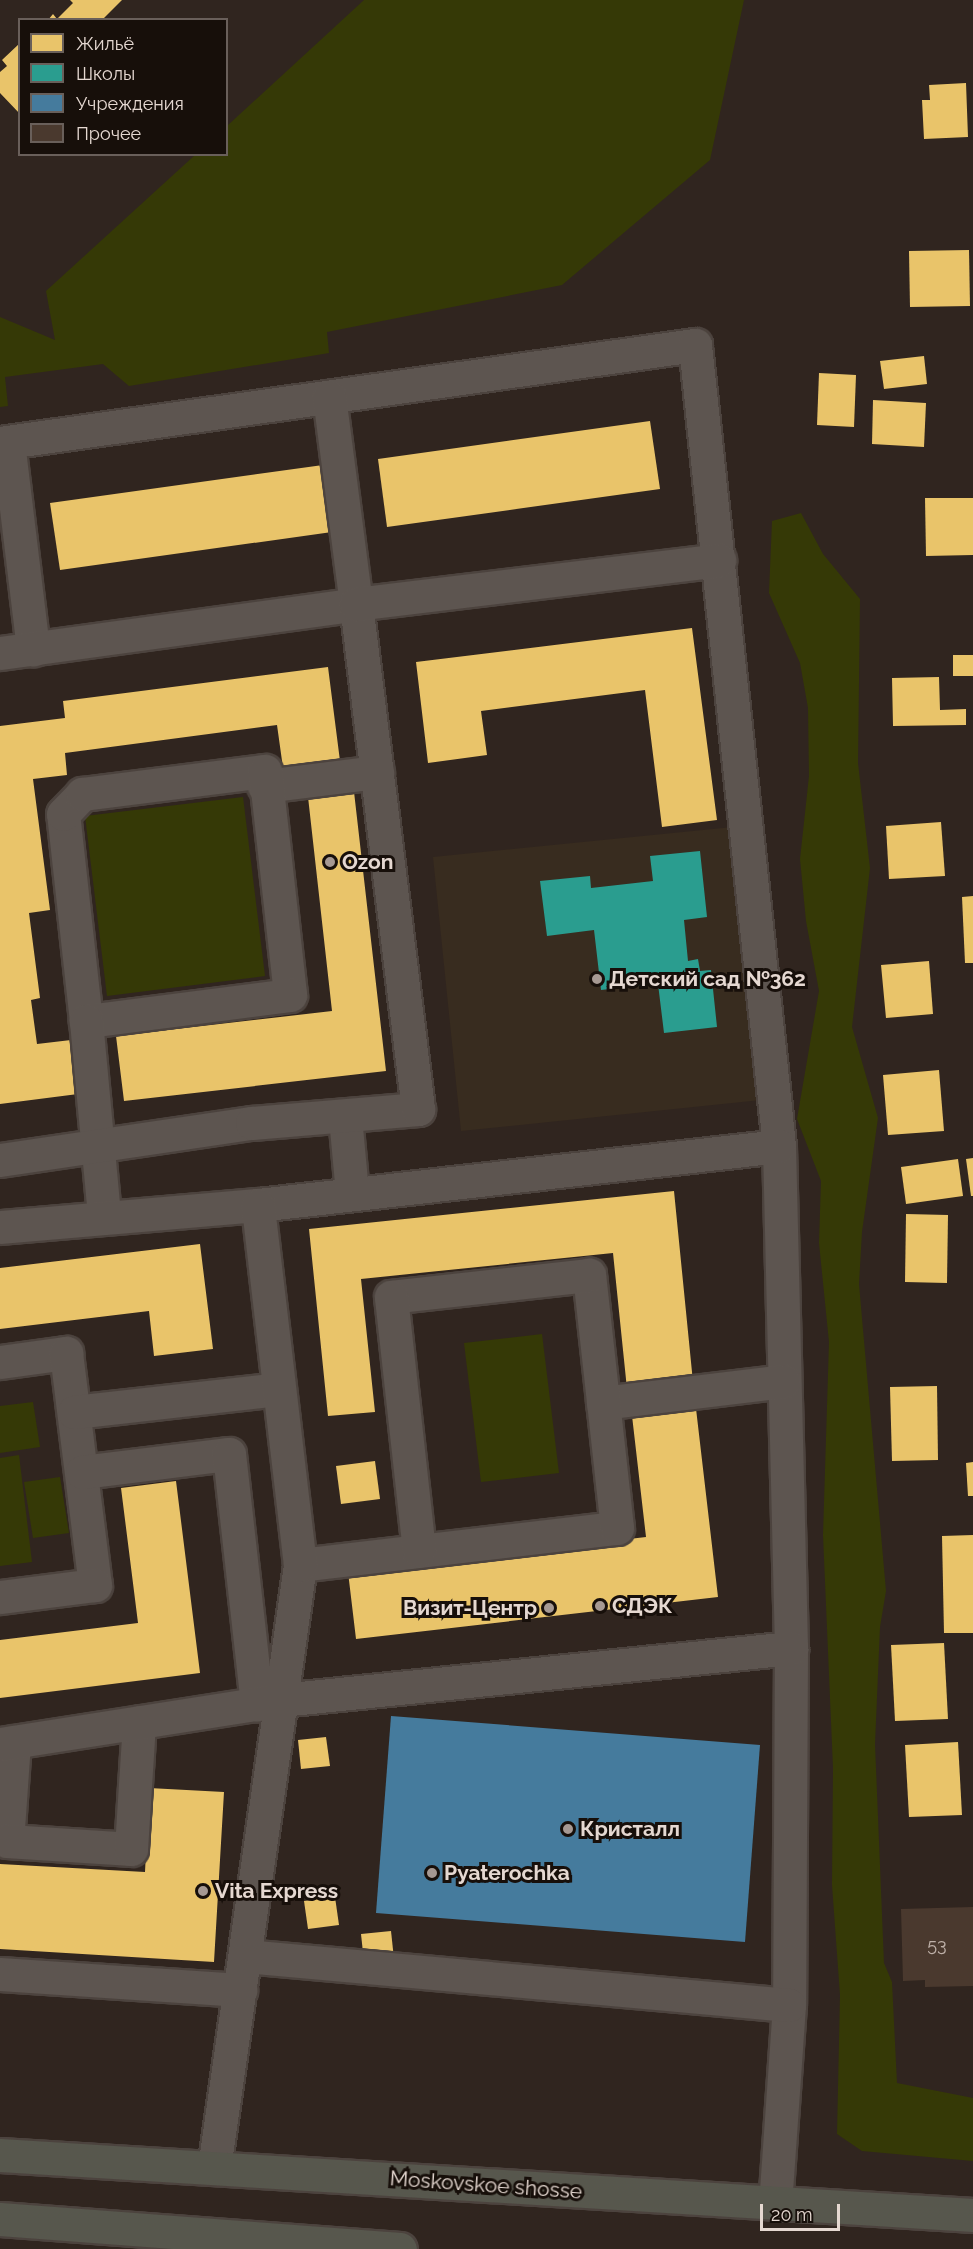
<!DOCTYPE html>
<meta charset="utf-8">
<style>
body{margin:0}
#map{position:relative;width:973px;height:2249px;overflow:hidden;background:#30251f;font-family:Raleway,sans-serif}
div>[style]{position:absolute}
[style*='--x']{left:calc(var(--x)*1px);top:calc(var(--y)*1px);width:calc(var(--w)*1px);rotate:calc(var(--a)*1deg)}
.education>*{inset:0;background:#382c1f}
.green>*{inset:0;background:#353906}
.homes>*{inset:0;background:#e9c46a}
.schools>*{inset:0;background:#2a9d8f}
.public>*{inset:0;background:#457b9d}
.building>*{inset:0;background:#4a392e}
.roads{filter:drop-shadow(2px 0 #4c433e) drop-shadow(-2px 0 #4c433e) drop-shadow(0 2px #4c433e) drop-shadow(0 -2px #4c433e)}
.minor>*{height:33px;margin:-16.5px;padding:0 16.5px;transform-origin:16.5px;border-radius:16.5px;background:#5d5550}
.major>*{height:33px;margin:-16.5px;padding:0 16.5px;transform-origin:16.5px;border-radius:16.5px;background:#57574d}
.dots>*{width:16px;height:16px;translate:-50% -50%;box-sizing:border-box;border:3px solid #170f0a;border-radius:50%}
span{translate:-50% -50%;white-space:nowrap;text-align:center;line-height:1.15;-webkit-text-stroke:6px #170f0a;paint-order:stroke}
.number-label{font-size:18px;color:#beb0a8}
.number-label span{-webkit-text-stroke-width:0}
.poi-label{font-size:21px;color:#e5d8d1;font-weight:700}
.left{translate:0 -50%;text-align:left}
.right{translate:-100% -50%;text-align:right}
.street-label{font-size:21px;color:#e5d8d1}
.legend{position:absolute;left:18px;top:18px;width:210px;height:138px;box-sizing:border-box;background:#170f0a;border:2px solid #695f5a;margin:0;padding:8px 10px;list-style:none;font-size:18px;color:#e5d8d1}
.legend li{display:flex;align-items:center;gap:12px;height:30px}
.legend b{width:30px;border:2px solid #695f5a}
.scale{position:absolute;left:760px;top:2204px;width:80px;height:27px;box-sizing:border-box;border:3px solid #e5d8d1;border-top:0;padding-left:8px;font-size:18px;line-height:21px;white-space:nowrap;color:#e5d8d1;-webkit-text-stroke:4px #170f0a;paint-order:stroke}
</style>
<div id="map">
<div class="education">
<i style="clip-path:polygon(733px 827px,761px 1100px,461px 1131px,433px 857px)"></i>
</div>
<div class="green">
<i style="clip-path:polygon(364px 0,744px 0,710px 160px,562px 285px,327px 332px,329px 353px,129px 386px,103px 364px,5px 377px,8px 406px,0 407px,0 317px,55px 340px,46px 291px,195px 155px,226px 154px,227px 126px)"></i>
<i style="clip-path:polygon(801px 513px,823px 554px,860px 599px,858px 763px,870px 868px,852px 1027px,878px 1118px,862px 1232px,859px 1284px,886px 1591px,880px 1627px,875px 1744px,884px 1963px,892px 1982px,897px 2083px,973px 2098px,973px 2161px,862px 2151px,837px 2134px,840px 1995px,832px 1885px,833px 1768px,823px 1535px,829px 1342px,819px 1243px,821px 1181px,797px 1119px,819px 991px,806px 921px,800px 859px,809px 776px,808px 708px,800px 663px,769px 593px,772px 521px)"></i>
<i style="clip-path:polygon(243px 797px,265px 976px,107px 996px,85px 816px)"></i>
<i style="clip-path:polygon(542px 1334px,559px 1473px,481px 1482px,464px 1343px)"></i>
<i style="clip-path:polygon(33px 1402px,40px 1447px,0 1453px,0 1406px)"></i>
<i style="clip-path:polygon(19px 1455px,32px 1562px,0 1566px,0 1458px)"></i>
<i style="clip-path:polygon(60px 1477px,69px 1533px,33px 1538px,24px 1482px)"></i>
</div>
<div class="homes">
<i style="clip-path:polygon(70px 0,122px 0,102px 20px,48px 20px,53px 14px,57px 19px,73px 3px)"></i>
<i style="clip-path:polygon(20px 43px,20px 114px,0 93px,0 72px,7px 66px,2px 60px)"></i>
<i style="clip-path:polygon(966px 83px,968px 137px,924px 139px,922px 100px,930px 100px,929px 85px)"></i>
<i style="clip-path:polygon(969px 250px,970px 306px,910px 307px,909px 251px)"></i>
<i style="clip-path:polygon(924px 356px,927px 384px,884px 389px,880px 361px)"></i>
<i style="clip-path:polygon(819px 373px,856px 375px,854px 427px,817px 425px)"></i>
<i style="clip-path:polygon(873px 400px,926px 403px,924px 447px,872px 444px)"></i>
<i style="clip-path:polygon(650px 421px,660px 489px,387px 527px,378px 459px)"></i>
<i style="clip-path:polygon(323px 465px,332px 532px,60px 570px,50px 503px)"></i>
<i style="clip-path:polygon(925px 498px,973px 498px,973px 555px,926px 556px)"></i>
<i style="clip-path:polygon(692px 628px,717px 820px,662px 827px,645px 690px,481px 711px,487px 755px,428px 763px,416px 662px)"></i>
<i style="clip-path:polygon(953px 655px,973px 655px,973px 676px,953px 676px)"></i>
<i style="clip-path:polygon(328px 667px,340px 761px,283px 768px,277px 725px,65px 753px,67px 775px,33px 779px,50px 910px,29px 913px,40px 998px,31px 1000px,37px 1044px,71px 1040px,78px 1094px,0 1104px,0 726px,65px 718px,63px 701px)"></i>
<i style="clip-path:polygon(939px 677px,940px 710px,966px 709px,966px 725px,893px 726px,892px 678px)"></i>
<i style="clip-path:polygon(353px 783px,386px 1071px,124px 1101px,116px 1036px,332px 1011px,307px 788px)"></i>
<i style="clip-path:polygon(941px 822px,945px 876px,889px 879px,886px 826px)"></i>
<i style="clip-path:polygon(973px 896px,973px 963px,965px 963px,962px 897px)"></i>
<i style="clip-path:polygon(929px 961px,933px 1014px,886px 1018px,881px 965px)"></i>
<i style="clip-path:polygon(939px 1070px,944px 1131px,888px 1135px,883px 1075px)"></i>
<i style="clip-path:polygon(973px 1158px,973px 1196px,971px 1196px,966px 1159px)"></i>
<i style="clip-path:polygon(958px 1159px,963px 1196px,906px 1204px,901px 1167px)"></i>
<i style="clip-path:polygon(674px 1191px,693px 1382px,627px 1389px,613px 1253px,361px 1279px,375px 1412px,328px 1416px,309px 1229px)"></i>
<i style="clip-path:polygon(906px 1214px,948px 1215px,947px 1283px,905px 1282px)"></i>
<i style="clip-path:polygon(200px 1244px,213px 1349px,154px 1356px,149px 1311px,0 1329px,0 1268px)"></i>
<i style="clip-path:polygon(937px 1386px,938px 1460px,892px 1461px,890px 1387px)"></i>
<i style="clip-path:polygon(695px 1400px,718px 1597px,356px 1639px,348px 1572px,646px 1537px,631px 1407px)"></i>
<i style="clip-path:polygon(375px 1461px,380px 1499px,341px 1504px,336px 1466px)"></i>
<i style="clip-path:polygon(973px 1462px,973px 1496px,968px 1496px,966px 1463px)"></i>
<i style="clip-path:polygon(176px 1481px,200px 1673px,0 1698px,0 1640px,138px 1623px,121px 1488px)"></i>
<i style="clip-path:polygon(973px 1535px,973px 1633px,944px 1633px,942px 1536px)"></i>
<i style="clip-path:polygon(944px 1643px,948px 1719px,895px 1721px,891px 1645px)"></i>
<i style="clip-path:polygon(326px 1737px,330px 1766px,301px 1769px,298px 1740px)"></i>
<i style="clip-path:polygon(958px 1742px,962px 1815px,909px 1817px,905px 1745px)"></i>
<i style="clip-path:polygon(149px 1788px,224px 1792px,214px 1962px,0 1949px,0 1864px,145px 1872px)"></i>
<i style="clip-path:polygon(335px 1897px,339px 1925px,308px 1929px,304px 1901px)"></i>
<i style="clip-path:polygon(391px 1931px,394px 1959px,364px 1962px,361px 1934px)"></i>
</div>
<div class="schools">
<i style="clip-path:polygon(700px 851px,707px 917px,684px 920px,688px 961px,698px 959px,700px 971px,711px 970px,717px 1027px,664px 1033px,658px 984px,601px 990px,594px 930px,547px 936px,540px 881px,590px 876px,591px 888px,653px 881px,650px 856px)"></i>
</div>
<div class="public">
<i style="clip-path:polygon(391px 1716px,760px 1745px,745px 1942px,376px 1913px)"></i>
</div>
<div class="building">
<i style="clip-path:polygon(973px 1907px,973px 1986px,925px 1987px,925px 1980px,903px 1981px,901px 1909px)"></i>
</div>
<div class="roads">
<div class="minor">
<i style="--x:8;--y:442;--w:209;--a:83.1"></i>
<i style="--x:0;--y:443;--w:702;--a:-8.03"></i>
<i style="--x:695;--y:345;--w:805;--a:84.01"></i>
<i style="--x:779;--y:1146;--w:502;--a:88.63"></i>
<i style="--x:791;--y:1648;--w:357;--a:90.3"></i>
<i style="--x:789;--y:2005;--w:198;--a:94"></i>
<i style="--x:0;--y:653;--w:359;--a:-7.8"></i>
<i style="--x:356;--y:604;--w:209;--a:-97.4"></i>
<i style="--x:264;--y:786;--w:114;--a:-7.1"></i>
<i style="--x:86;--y:1021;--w:208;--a:-96.3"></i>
<i style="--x:63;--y:814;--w:28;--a:-46"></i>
<i style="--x:82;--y:794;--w:184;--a:-7.2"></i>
<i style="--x:265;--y:771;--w:225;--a:83.6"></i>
<i style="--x:290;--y:995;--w:206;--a:172.7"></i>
<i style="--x:86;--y:1021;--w:196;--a:84.7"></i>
<i style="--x:345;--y:1117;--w:76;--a:84.7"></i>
<i style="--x:0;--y:1160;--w:255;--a:-8.4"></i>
<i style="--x:252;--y:1123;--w:167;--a:-4.8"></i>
<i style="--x:418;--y:1109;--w:509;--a:-97"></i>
<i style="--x:356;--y:604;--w:366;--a:-6.9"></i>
<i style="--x:0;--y:1227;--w:259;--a:-4.9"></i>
<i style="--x:258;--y:1205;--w:524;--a:-6.46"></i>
<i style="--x:0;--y:1362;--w:67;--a:-7.8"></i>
<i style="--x:66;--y:1353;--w:234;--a:82.9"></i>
<i style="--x:95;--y:1585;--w:96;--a:172.8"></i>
<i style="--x:603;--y:1403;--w:182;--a:-6.9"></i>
<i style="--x:74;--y:1412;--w:205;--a:-6.4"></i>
<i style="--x:82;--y:1472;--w:148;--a:-7"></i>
<i style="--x:229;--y:1454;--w:252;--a:83.6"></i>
<i style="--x:300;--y:1565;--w:319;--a:-6.7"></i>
<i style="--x:617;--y:1528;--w:255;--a:-96.3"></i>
<i style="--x:589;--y:1275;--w:199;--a:173.7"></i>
<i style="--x:391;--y:1297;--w:255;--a:83.7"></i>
<i style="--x:14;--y:1742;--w:99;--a:94"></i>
<i style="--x:7;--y:1841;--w:124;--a:3.7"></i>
<i style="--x:131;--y:1849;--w:127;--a:-86.4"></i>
<i style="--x:0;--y:1744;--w:284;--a:-8.9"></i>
<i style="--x:281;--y:1700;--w:513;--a:-5.82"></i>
<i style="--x:245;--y:1956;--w:546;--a:5.15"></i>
<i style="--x:0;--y:1974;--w:241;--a:3.8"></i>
<i style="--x:214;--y:2168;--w:609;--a:-81.88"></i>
<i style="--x:300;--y:1565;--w:362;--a:-96.7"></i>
</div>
<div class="major">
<i style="--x:0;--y:2155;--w:975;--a:3.53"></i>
<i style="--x:0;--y:2219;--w:401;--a:4.3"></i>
</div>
</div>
<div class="dots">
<i style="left:330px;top:862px;background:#a69993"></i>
<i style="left:597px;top:979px;background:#a69993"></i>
<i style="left:600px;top:1606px;background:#a69993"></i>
<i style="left:549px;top:1608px;background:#a69993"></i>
<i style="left:568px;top:1829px;background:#a69993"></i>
<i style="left:432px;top:1873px;background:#a69993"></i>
<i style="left:203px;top:1891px;background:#a69993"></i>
</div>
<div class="number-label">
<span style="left:937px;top:1945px">53</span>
</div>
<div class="poi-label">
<span class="left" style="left:342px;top:862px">Ozon</span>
<span class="left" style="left:609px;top:979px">Детский сад №362</span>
<span class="left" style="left:612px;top:1606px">СДЭК</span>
<span class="right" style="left:537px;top:1608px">Визит-Центр</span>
<span class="left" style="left:580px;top:1829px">Кристалл</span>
<span class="left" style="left:444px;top:1873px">Pyaterochka</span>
<span class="left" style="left:215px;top:1891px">Vita Express</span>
</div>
<div class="street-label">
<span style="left:486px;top:2185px;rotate:4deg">Moskovskoe shosse</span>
</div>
<ul class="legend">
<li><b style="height:16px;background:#e9c46a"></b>Жильё</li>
<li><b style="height:16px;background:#2a9d8f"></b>Школы</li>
<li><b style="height:16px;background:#457b9d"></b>Учреждения</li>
<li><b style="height:16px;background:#4a392e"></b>Прочее</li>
</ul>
<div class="scale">20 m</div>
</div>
